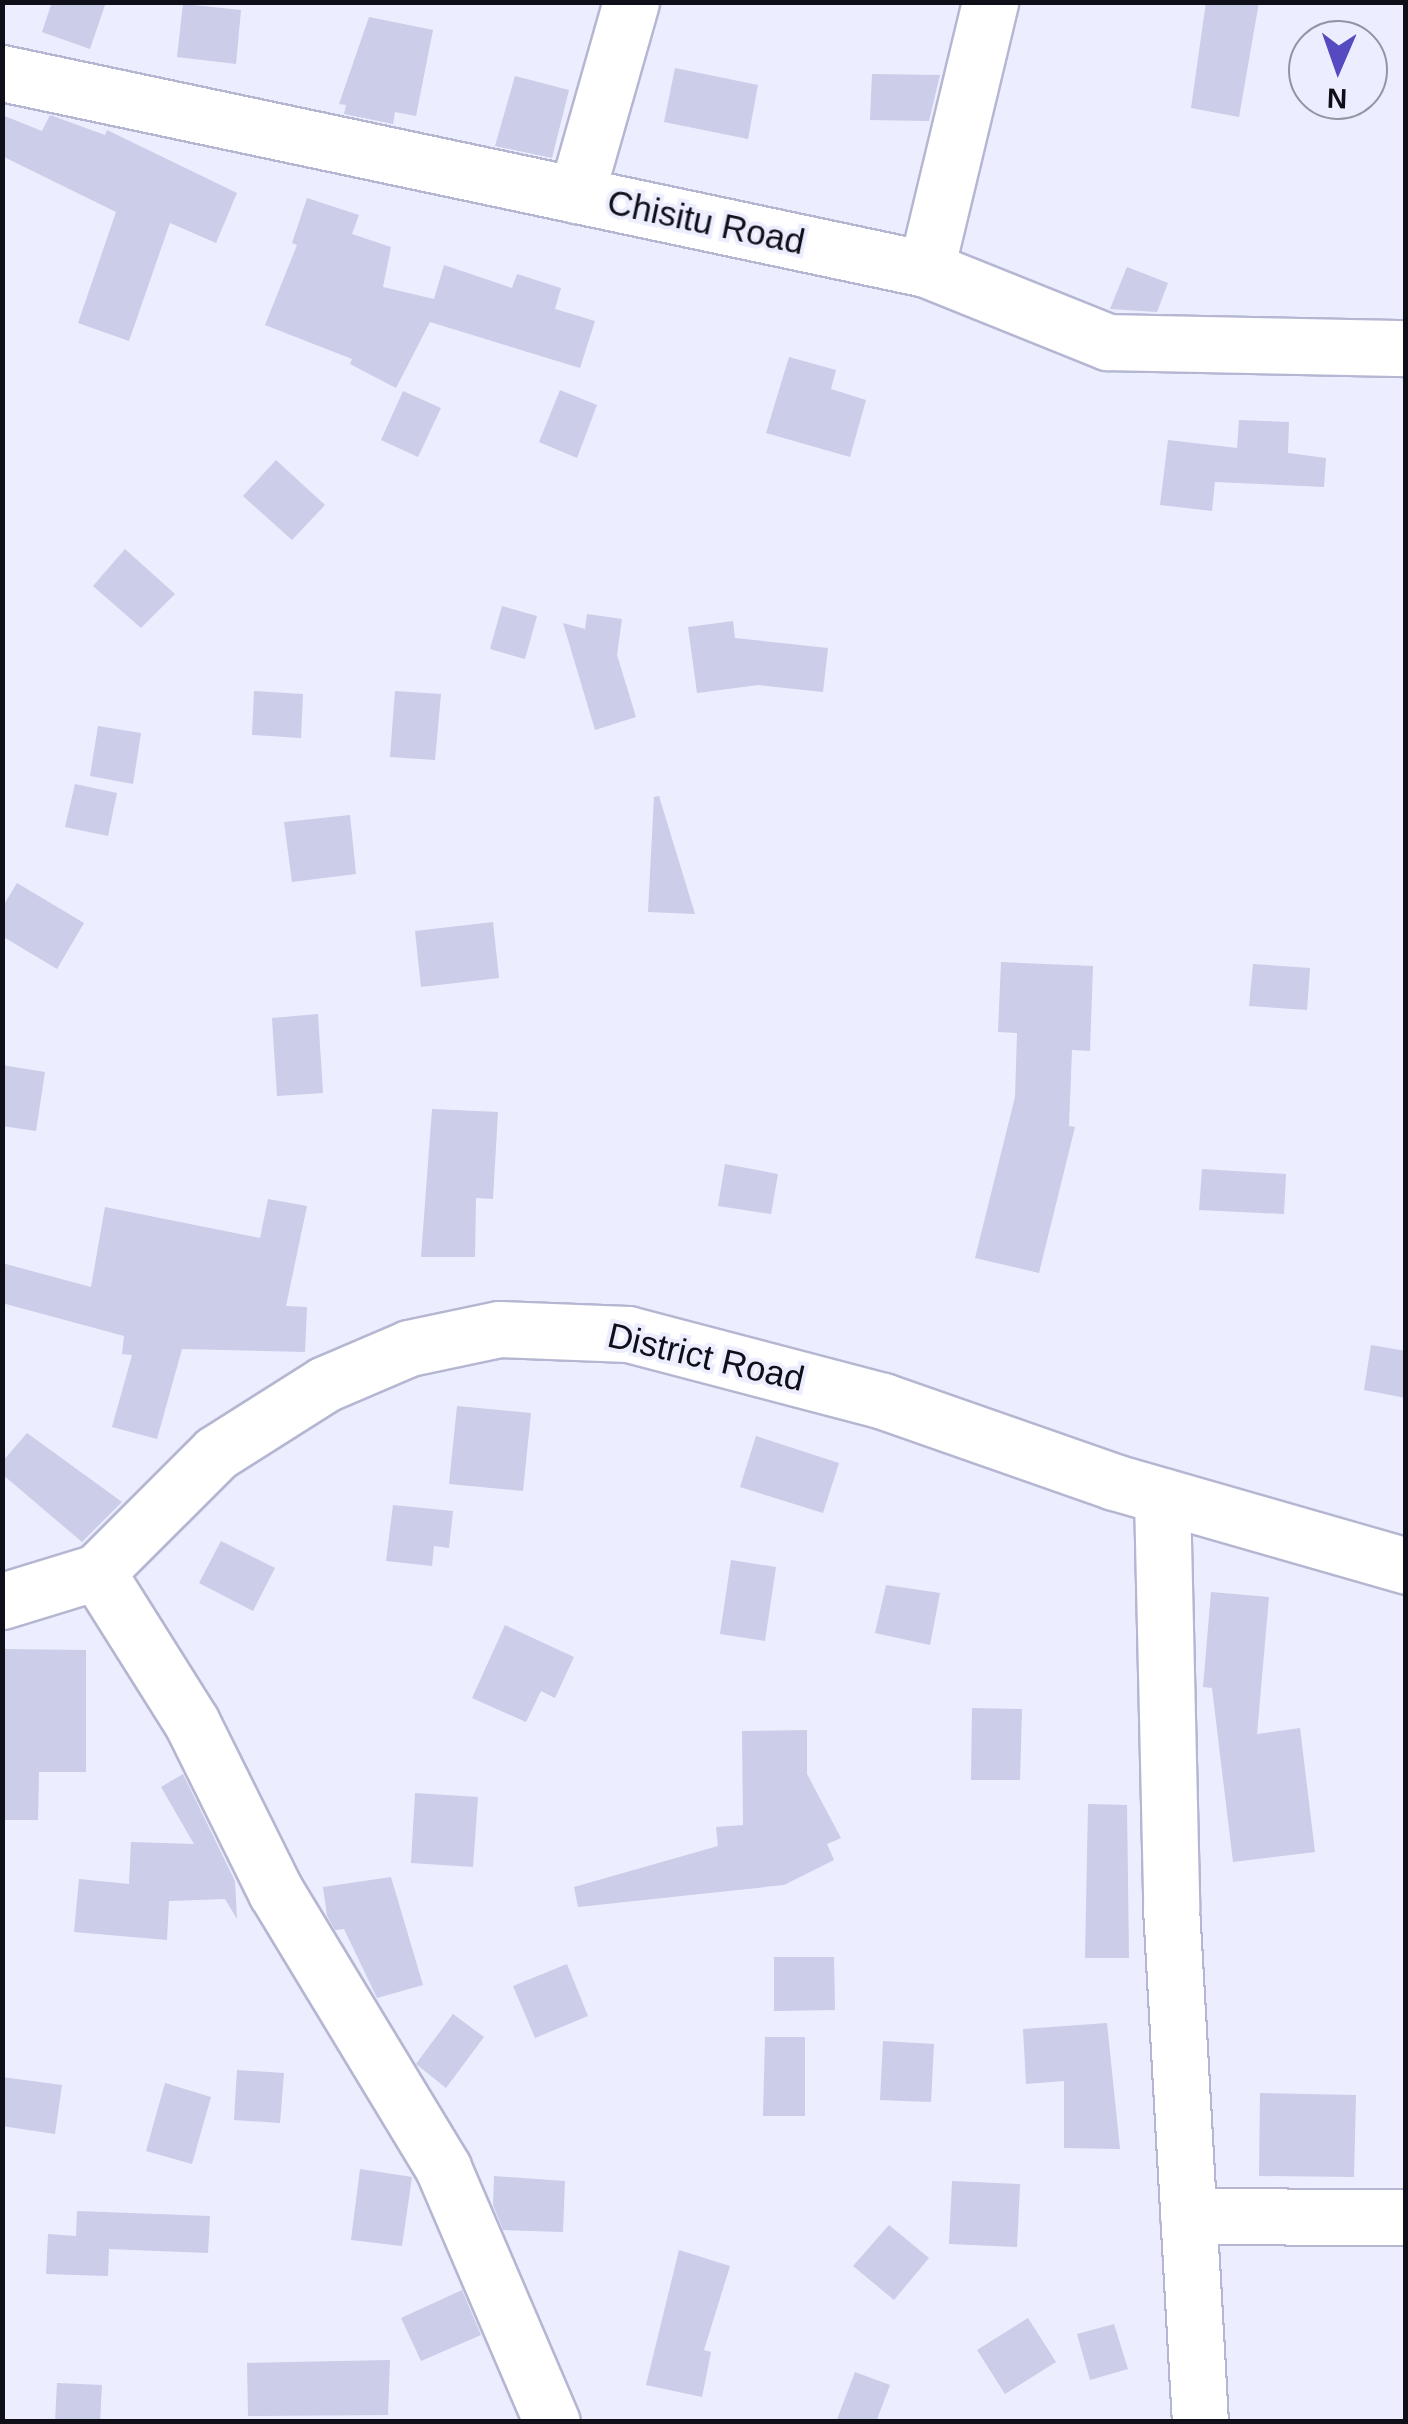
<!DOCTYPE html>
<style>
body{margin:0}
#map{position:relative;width:1408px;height:2424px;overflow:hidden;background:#ecedfe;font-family:Helvetica,sans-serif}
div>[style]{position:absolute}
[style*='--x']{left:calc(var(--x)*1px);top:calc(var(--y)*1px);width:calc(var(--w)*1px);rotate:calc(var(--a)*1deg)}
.building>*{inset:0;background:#cbcde9}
.roads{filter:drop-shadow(2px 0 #b5b7d2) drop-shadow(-2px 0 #b5b7d2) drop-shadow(0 2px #b5b7d2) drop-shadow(0 -2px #b5b7d2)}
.minor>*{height:55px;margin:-27.5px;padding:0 27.5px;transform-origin:27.5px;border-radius:27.5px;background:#fff}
span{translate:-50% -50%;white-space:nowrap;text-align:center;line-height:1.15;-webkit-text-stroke:8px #ecedfe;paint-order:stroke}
.street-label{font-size:35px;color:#0f0f19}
.frame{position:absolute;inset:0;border:5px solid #0f0f19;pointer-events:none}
.north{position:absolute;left:1288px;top:20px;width:100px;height:100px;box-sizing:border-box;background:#ecedfe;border:2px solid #9494a2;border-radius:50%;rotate:182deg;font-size:28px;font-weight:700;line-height:40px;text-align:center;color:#0f0f19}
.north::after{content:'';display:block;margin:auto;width:35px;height:45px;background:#564ac1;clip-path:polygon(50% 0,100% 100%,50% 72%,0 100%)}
</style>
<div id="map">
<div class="building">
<i style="clip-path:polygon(52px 2px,106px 2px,90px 49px,42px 32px)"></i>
<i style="clip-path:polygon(1206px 2px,1259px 2px,1239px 117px,1191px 108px)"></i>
<i style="clip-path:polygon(183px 4px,241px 10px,236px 64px,177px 57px)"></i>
<i style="clip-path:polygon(369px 17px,433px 30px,416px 116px,395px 112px,393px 124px,344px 114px,346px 105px,339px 104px)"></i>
<i style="clip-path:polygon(675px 68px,758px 85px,748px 139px,664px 122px)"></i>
<i style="clip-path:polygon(872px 74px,940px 75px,929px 121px,870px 120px)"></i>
<i style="clip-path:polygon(515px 76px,569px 90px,552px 158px,495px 146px)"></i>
<i style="clip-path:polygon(2px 115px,42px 131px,50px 115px,105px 135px,107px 130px,237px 193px,216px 243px,170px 223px,129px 341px,78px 323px,116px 212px,2px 156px)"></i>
<i style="clip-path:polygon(307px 198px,359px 215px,352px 234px,391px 247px,383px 287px,434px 299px,444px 265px,512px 288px,517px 274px,561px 288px,555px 309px,595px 321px,580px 368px,430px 322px,396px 388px,350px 364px,352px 359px,265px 325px,297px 245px,292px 243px)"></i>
<i style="clip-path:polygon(1127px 267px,1168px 283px,1157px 312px,1110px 309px)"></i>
<i style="clip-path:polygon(789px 357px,836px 370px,831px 389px,866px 400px,850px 457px,766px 433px)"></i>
<i style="clip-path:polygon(560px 390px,597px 405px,577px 458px,539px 442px)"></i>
<i style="clip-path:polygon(403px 391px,441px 408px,418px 457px,381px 440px)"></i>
<i style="clip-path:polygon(1239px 420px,1289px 422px,1288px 453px,1326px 458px,1324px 487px,1215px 482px,1212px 511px,1160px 505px,1168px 440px,1237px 448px)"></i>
<i style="clip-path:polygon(276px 460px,325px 505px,292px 540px,243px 496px)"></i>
<i style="clip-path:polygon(125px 549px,175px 594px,141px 628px,93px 586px)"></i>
<i style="clip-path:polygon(502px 606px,537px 616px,525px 659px,490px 649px)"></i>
<i style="clip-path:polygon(587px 614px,622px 619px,617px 655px,636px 717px,595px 730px,563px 623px,585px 629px)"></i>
<i style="clip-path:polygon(733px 621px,735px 638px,828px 648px,823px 692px,758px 685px,697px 693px,688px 627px)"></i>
<i style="clip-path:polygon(254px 691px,303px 694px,301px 738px,252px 735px)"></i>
<i style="clip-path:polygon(395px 691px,441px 694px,435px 760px,390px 757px)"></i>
<i style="clip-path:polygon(98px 726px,141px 733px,133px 784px,90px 776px)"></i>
<i style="clip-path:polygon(75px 784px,117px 793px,108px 836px,65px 827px)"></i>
<i style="clip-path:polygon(659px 796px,695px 914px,648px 912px,654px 797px)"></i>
<i style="clip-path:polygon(350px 815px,356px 874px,292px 882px,284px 822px)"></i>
<i style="clip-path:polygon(17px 883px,84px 923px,57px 969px,2px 936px,2px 908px)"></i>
<i style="clip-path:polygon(493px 922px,499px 978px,421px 987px,415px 931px)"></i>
<i style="clip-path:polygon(1001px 962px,1093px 966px,1090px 1051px,1072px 1050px,1069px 1126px,1075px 1127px,1039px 1273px,975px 1258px,1015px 1097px,1017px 1033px,998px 1032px)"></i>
<i style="clip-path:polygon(1253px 964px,1310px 968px,1307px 1010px,1249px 1006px)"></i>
<i style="clip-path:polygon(318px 1014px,323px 1093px,277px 1096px,272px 1018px)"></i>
<i style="clip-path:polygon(2px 1065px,45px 1072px,36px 1131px,2px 1126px)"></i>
<i style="clip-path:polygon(432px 1109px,498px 1112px,493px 1199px,476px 1198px,475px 1257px,421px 1257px)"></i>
<i style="clip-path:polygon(725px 1164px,778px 1174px,771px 1214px,718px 1206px)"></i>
<i style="clip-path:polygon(1202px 1169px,1286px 1174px,1284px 1214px,1199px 1210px)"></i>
<i style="clip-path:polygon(268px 1199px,307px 1206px,286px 1306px,307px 1307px,305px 1352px,182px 1349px,157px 1439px,112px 1427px,132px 1355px,122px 1354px,124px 1336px,2px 1303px,2px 1263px,91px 1287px,105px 1207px,260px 1238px)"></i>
<i style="clip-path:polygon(1371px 1345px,1406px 1351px,1406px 1398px,1364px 1390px)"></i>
<i style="clip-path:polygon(457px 1406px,531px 1413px,523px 1491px,449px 1484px)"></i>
<i style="clip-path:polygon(27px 1433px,122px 1502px,82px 1542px,2px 1474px,2px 1462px)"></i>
<i style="clip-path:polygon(756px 1436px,839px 1463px,823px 1513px,740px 1487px)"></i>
<i style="clip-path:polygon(393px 1505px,453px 1511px,449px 1548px,434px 1546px,432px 1566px,386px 1561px)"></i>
<i style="clip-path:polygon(221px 1541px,275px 1568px,253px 1611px,199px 1583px)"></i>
<i style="clip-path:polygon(731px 1560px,776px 1567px,765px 1641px,720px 1634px)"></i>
<i style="clip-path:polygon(886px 1585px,940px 1593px,930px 1645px,875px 1633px)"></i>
<i style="clip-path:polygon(1211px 1592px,1269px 1597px,1257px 1734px,1300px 1728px,1315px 1852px,1233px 1862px,1212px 1688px,1203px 1687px)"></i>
<i style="clip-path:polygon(505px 1625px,574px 1657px,555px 1698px,541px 1691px,526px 1722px,472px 1698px)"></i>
<i style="clip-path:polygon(2px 1649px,86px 1650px,86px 1772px,39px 1772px,38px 1820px,2px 1820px)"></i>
<i style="clip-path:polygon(972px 1708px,1022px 1709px,1020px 1780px,971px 1780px)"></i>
<i style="clip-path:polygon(807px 1730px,807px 1774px,841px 1838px,827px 1844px,834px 1860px,784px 1885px,578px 1907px,574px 1887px,718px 1846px,716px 1827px,743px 1825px,742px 1731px)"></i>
<i style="clip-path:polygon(183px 1774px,235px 1881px,237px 1919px,225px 1899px,169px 1901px,167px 1940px,74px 1932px,79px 1879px,129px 1884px,131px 1842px,194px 1844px,161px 1787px)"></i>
<i style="clip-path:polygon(415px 1793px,478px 1797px,473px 1867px,411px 1863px)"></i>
<i style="clip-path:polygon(1088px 1804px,1127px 1805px,1129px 1958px,1085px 1958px)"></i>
<i style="clip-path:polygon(391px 1877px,423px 1985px,377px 1998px,344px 1929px,335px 1930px,327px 1916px,323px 1887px)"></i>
<i style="clip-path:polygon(774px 1957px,834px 1957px,835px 2010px,774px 2011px)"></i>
<i style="clip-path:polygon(567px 1964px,588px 2016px,535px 2038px,513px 1986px)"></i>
<i style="clip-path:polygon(453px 2014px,484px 2037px,446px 2088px,416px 2064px)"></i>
<i style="clip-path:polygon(1107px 2023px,1120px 2149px,1064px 2148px,1064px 2081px,1026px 2084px,1023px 2029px)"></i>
<i style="clip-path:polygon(765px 2037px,805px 2037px,805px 2116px,763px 2116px)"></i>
<i style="clip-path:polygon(883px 2041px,934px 2044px,931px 2102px,880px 2100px)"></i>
<i style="clip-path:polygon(237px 2070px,284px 2073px,280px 2123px,234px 2120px)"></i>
<i style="clip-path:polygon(2px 2077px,62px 2085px,55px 2134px,2px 2126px)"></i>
<i style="clip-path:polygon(165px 2083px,211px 2097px,192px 2164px,146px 2151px)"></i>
<i style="clip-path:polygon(1260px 2093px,1356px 2095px,1354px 2177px,1259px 2176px)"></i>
<i style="clip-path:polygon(360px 2169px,412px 2177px,402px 2246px,351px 2240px)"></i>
<i style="clip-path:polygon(494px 2176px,565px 2181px,563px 2232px,503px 2230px,493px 2205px)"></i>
<i style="clip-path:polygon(952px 2181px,1020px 2184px,1017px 2247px,949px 2244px)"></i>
<i style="clip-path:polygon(77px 2211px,210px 2216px,208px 2253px,109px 2249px,108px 2276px,46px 2274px,48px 2234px,76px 2236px)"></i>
<i style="clip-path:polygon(889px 2225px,929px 2258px,894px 2300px,853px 2266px)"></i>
<i style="clip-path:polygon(679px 2250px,730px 2266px,704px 2350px,711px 2352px,702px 2397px,646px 2385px)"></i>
<i style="clip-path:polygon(462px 2290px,481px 2335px,421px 2361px,401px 2318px)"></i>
<i style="clip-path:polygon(1028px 2318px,1056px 2362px,1005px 2394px,977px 2350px)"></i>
<i style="clip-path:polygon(1114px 2324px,1128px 2369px,1090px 2380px,1077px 2334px)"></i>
<i style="clip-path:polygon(390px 2360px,388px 2415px,248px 2416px,247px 2363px)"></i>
<i style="clip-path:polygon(855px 2372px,890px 2385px,876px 2422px,836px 2422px)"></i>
<i style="clip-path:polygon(57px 2383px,102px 2385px,100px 2422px,55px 2422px)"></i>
</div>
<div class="roads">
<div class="minor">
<i style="--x:2;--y:73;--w:945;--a:11.98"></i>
<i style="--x:926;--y:269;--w:196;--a:21.9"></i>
<i style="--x:1108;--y:342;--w:298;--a:1.2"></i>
<i style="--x:576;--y:195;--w:201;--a:-74.1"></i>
<i style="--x:926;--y:269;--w:275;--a:-76.5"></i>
<i style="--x:1162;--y:1496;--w:411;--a:88.7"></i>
<i style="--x:1171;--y:1907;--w:516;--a:86.78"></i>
<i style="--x:97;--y:1572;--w:178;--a:57.8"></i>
<i style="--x:192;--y:1723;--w:189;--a:63.6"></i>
<i style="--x:276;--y:1892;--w:323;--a:58.8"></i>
<i style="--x:443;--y:2168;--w:276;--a:66.8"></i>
<i style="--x:2;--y:1601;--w:99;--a:-17"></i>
<i style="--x:97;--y:1572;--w:168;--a:-45"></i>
<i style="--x:216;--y:1453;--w:129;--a:-32.3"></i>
<i style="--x:325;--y:1384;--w:91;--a:-23.2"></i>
<i style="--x:409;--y:1348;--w:92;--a:-11.9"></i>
<i style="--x:499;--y:1329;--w:129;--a:2.2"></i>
<i style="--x:628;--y:1334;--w:264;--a:14.7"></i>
<i style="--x:883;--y:1401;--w:245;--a:19.3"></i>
<i style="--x:1114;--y:1482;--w:304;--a:16"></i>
<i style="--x:1188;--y:2216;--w:218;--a:0.3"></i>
</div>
</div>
<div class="street-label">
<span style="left:706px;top:222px;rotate:12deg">Chisitu Road</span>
<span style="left:706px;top:1357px;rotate:13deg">District Road</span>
</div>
<div class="frame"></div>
<div class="north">N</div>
</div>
